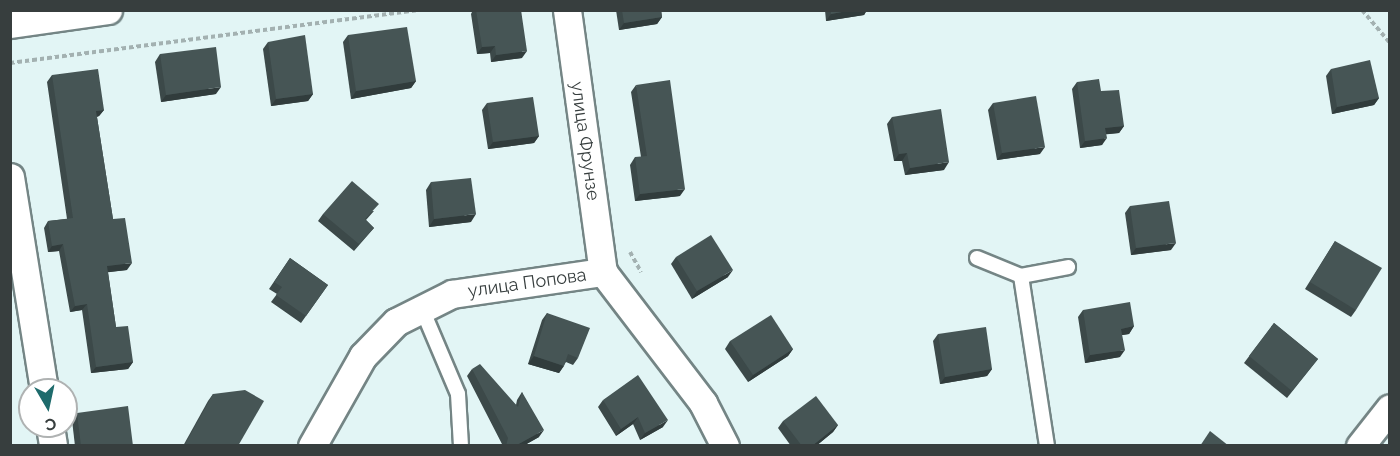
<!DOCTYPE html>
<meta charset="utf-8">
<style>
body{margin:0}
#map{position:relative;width:1400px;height:456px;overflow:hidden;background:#e2f5f5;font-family:Raleway,sans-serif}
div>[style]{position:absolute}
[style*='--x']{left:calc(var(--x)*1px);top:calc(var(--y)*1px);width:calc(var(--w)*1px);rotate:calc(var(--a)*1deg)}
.path>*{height:4px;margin-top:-2px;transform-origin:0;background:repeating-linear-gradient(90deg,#a3b1b1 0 4.5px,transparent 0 7.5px)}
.roads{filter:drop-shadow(2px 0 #748585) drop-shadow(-2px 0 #748585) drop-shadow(0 2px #748585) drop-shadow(0 -2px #748585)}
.lane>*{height:14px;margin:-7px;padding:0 7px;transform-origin:7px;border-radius:7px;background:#fff}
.street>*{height:27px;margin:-13.5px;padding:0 13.5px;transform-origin:13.5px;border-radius:13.5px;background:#fff}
.wall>*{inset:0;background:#3c4949}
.shaded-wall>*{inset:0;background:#313c3c}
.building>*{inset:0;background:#465555}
span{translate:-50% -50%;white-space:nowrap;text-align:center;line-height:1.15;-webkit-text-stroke:6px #fff;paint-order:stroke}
.street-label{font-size:18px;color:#373e3e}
.frame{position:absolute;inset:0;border:12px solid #373e3e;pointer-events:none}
.north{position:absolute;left:18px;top:378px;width:60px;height:60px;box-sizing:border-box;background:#fff;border:2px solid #afb2b2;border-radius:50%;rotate:171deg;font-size:16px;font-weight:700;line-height:24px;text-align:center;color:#373e3e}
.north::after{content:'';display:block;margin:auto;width:21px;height:27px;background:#1e6b6c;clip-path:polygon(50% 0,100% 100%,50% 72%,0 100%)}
</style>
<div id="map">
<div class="path">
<i style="--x:1362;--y:10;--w:43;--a:49.7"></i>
<i style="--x:10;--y:63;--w:412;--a:-7.4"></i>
<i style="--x:630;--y:252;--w:23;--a:61"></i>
</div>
<div class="roads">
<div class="lane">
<i style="--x:977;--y:258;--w:48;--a:22.2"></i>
<i style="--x:1021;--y:276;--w:172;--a:81.3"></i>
<i style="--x:1021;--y:276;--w:48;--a:-10.8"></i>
<i style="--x:422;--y:309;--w:92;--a:67"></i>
<i style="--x:458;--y:394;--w:52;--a:86.7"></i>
</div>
<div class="street">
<i style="--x:567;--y:10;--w:264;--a:82.2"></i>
<i style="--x:10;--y:24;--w:99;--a:-8.1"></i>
<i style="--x:10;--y:177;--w:216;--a:80.9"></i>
<i style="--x:50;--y:426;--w:20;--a:81"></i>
<i style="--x:312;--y:446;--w:103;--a:-60.5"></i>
<i style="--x:363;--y:356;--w:47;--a:-45.9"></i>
<i style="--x:396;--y:322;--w:63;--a:-26.6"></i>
<i style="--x:452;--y:294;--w:153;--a:-8.3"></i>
<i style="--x:603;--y:272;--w:165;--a:52.6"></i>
<i style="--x:703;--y:403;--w:48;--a:62.9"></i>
<i style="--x:1360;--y:446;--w:48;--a:-51.7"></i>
</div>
</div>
<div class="wall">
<i style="clip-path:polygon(473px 10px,521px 10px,522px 58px,491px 62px,490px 53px,477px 54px,471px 14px)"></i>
<i style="clip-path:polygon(616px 10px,661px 10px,662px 17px,657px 24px,619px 30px)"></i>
<i style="clip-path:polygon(825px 10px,867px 10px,864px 15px,826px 21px)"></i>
<i style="clip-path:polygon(348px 35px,416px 81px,411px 88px,351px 99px,343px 42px)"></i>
<i style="clip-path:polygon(268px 42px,313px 94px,308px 101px,271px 106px,263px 49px)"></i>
<i style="clip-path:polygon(160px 54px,216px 94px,161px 102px,155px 62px)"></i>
<i style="clip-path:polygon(1331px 69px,1379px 98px,1374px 105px,1332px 114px,1326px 76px)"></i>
<i style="clip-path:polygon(52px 75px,104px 110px,99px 116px,97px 117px,113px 219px,127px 270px,108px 272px,116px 327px,133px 362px,128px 369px,91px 373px,82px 310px,70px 312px,59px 251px,48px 252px,44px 228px,48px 221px,67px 219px,47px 82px)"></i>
<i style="clip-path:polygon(1077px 82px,1101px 91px,1124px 126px,1119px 133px,1106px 134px,1102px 145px,1080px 148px,1072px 89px)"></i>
<i style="clip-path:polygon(636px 85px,680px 196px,635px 201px,630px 165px,635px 157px,641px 157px,631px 92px)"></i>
<i style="clip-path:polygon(487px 103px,539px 136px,534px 143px,488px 149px,482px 110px)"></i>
<i style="clip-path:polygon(993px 103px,1040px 154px,997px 160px,988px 110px)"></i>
<i style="clip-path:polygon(892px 117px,944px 170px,905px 175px,902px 161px,894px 161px,887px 124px)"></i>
<i style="clip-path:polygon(431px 182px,471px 222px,429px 227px,426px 190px)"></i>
<i style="clip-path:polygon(1130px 206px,1171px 250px,1131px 255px,1125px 213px)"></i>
<i style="clip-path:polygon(374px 211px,366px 220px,374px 228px,354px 251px,318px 221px,323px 214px)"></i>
<i style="clip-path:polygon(1335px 241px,1356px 310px,1351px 317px,1305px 289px)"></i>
<i style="clip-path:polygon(676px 257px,728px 277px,692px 299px,671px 264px)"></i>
<i style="clip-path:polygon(290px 258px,328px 285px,301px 323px,271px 302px,277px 294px,269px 289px)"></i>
<i style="clip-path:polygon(1083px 310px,1134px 326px,1129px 334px,1122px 335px,1120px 357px,1085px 363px,1078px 317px)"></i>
<i style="clip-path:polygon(547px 313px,578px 358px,573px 365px,566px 362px,559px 373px,528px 364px,542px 320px)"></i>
<i style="clip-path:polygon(1274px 323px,1318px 359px,1287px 398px,1244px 363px)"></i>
<i style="clip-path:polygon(938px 334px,992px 369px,987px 376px,940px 384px,933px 341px)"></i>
<i style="clip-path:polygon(730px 341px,793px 349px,788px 356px,748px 382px,725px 349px)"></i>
<i style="clip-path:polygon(472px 369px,516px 405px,517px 400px,522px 392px,539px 437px,523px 446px,503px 446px,467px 376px)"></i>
<i style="clip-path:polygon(213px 394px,238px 446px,183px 446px,208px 401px)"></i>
<i style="clip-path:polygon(603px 400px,663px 427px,640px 440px,633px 424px,616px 436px,598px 407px)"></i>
<i style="clip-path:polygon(77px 413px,133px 446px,75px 446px,72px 420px)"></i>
<i style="clip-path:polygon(783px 421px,838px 425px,833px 432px,816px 446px,791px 446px,778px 428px)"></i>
</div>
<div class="shaded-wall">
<i style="clip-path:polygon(853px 10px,867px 10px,864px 15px,826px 21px,831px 14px)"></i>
<i style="clip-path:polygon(662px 17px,657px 24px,619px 30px,624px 23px)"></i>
<i style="clip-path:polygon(495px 46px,490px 53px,477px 54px,482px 47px)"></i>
<i style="clip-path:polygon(527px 51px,522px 58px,491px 62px,496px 55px)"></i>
<i style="clip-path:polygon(416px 81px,411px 88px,351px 99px,356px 91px)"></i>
<i style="clip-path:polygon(221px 87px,216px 94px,161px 102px,166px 95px)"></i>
<i style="clip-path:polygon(313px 94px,308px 101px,271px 106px,276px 99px)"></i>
<i style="clip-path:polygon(1379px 98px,1374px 105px,1332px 114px,1337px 107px)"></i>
<i style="clip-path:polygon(104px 110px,99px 116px,91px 118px,96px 111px)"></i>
<i style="clip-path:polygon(1124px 126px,1119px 133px,1100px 135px,1105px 128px)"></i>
<i style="clip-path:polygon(539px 136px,534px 143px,488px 149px,493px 142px)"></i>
<i style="clip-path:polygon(1107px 138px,1102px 145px,1080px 148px,1085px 141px)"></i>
<i style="clip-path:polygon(1045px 147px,1040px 154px,997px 160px,1002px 153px)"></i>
<i style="clip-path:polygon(907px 153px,902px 161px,894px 161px,899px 154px)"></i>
<i style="clip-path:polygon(949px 162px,944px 170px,905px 175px,910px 168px)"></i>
<i style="clip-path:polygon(685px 189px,680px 196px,635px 201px,640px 194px)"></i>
<i style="clip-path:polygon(476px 214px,471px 222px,429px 227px,434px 219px)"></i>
<i style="clip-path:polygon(1176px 243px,1171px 250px,1131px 255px,1136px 248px)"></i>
<i style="clip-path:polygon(63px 244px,59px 251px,48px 252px,52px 246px)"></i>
<i style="clip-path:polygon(132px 263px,127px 270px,102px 273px,107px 266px)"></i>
<i style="clip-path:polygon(733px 270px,728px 277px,692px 299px,697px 291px)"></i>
<i style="clip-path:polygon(87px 304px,82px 310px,70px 312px,75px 306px)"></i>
<i style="clip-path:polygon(1134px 326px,1129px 334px,1116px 336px,1121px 329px)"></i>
<i style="clip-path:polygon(793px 349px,788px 356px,748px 382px,753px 375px)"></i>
<i style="clip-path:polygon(1125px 350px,1120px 357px,1085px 363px,1090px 355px)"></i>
<i style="clip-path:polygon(534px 356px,564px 366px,559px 373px,528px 364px)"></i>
<i style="clip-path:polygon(133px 362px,128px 369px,91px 373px,96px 367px)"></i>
<i style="clip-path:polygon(992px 369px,987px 376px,940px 384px,945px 377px)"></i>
<i style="clip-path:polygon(638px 417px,633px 424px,616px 436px,621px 429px)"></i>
<i style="clip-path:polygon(668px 420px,663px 427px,640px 440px,645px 433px)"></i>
<i style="clip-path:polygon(838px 425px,833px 432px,816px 446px,812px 446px)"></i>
<i style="clip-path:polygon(544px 430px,539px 437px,523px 446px,515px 446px)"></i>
</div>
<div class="building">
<i style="clip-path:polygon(476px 10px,521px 10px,527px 51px,496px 55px,495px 46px,482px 47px)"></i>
<i style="clip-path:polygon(622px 10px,661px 10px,662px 17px,624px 23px)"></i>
<i style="clip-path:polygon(831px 10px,853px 10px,831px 14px)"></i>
<i style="clip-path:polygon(407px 27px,416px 81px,356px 91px,348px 35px)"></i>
<i style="clip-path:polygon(305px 35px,313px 94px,276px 99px,268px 42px)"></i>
<i style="clip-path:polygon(216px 47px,221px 87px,166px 95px,160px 54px)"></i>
<i style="clip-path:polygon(1370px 60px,1379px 98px,1337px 107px,1331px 69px)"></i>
<i style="clip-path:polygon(98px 69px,104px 110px,96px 111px,113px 219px,125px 218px,132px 263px,107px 266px,116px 327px,128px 326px,133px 362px,96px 367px,87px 304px,75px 306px,63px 244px,52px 246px,48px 221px,73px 218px,52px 75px)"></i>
<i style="clip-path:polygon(1099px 79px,1101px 91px,1119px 90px,1124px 126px,1105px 128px,1107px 138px,1085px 141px,1077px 82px)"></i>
<i style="clip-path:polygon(670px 80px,685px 189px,640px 194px,635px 157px,647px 156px,636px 85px)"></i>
<i style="clip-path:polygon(1036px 96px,1045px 147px,1002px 153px,993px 103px)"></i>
<i style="clip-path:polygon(533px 97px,539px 136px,493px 142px,487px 103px)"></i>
<i style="clip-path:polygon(941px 109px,949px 162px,910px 168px,907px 153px,899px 154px,892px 117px)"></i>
<i style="clip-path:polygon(471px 178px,476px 214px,434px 219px,431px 182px)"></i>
<i style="clip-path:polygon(352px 181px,379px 204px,365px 219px,374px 228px,359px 244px,323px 214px)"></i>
<i style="clip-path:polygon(1169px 201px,1176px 243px,1136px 248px,1130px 206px)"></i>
<i style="clip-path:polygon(711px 235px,733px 270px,697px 291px,676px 257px)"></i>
<i style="clip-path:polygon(1335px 241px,1382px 268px,1356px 310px,1310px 282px)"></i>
<i style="clip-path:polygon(290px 258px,328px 285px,306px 316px,276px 295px,282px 287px,274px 282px)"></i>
<i style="clip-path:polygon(1130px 302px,1134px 326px,1121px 329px,1125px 350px,1090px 355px,1083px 310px)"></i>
<i style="clip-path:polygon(547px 313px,590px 328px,578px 358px,568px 354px,564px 366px,534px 356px)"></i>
<i style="clip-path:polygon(771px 315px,793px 349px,753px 375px,730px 341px)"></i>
<i style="clip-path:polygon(1274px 323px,1318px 359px,1292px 391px,1249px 356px)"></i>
<i style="clip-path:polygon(986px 327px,992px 369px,945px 377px,938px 334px)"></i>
<i style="clip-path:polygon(480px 364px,518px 407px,522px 392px,544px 430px,515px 446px,506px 446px,508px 438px,472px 369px)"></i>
<i style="clip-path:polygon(638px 375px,668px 420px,645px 433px,638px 417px,621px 429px,603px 400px)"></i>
<i style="clip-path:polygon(245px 390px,264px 401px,238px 446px,184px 446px,213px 394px)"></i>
<i style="clip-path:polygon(816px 396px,838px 425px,812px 446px,802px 446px,783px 421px)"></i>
<i style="clip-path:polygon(128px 406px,133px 446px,81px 446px,77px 413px)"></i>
<i style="clip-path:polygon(1210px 431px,1229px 446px,1200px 446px)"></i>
</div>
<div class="street-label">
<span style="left:585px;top:141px;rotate:82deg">улица Фрунзе</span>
<span style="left:527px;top:283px;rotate:-8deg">улица Попова</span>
</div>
<div class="frame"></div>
<div class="north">С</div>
</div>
